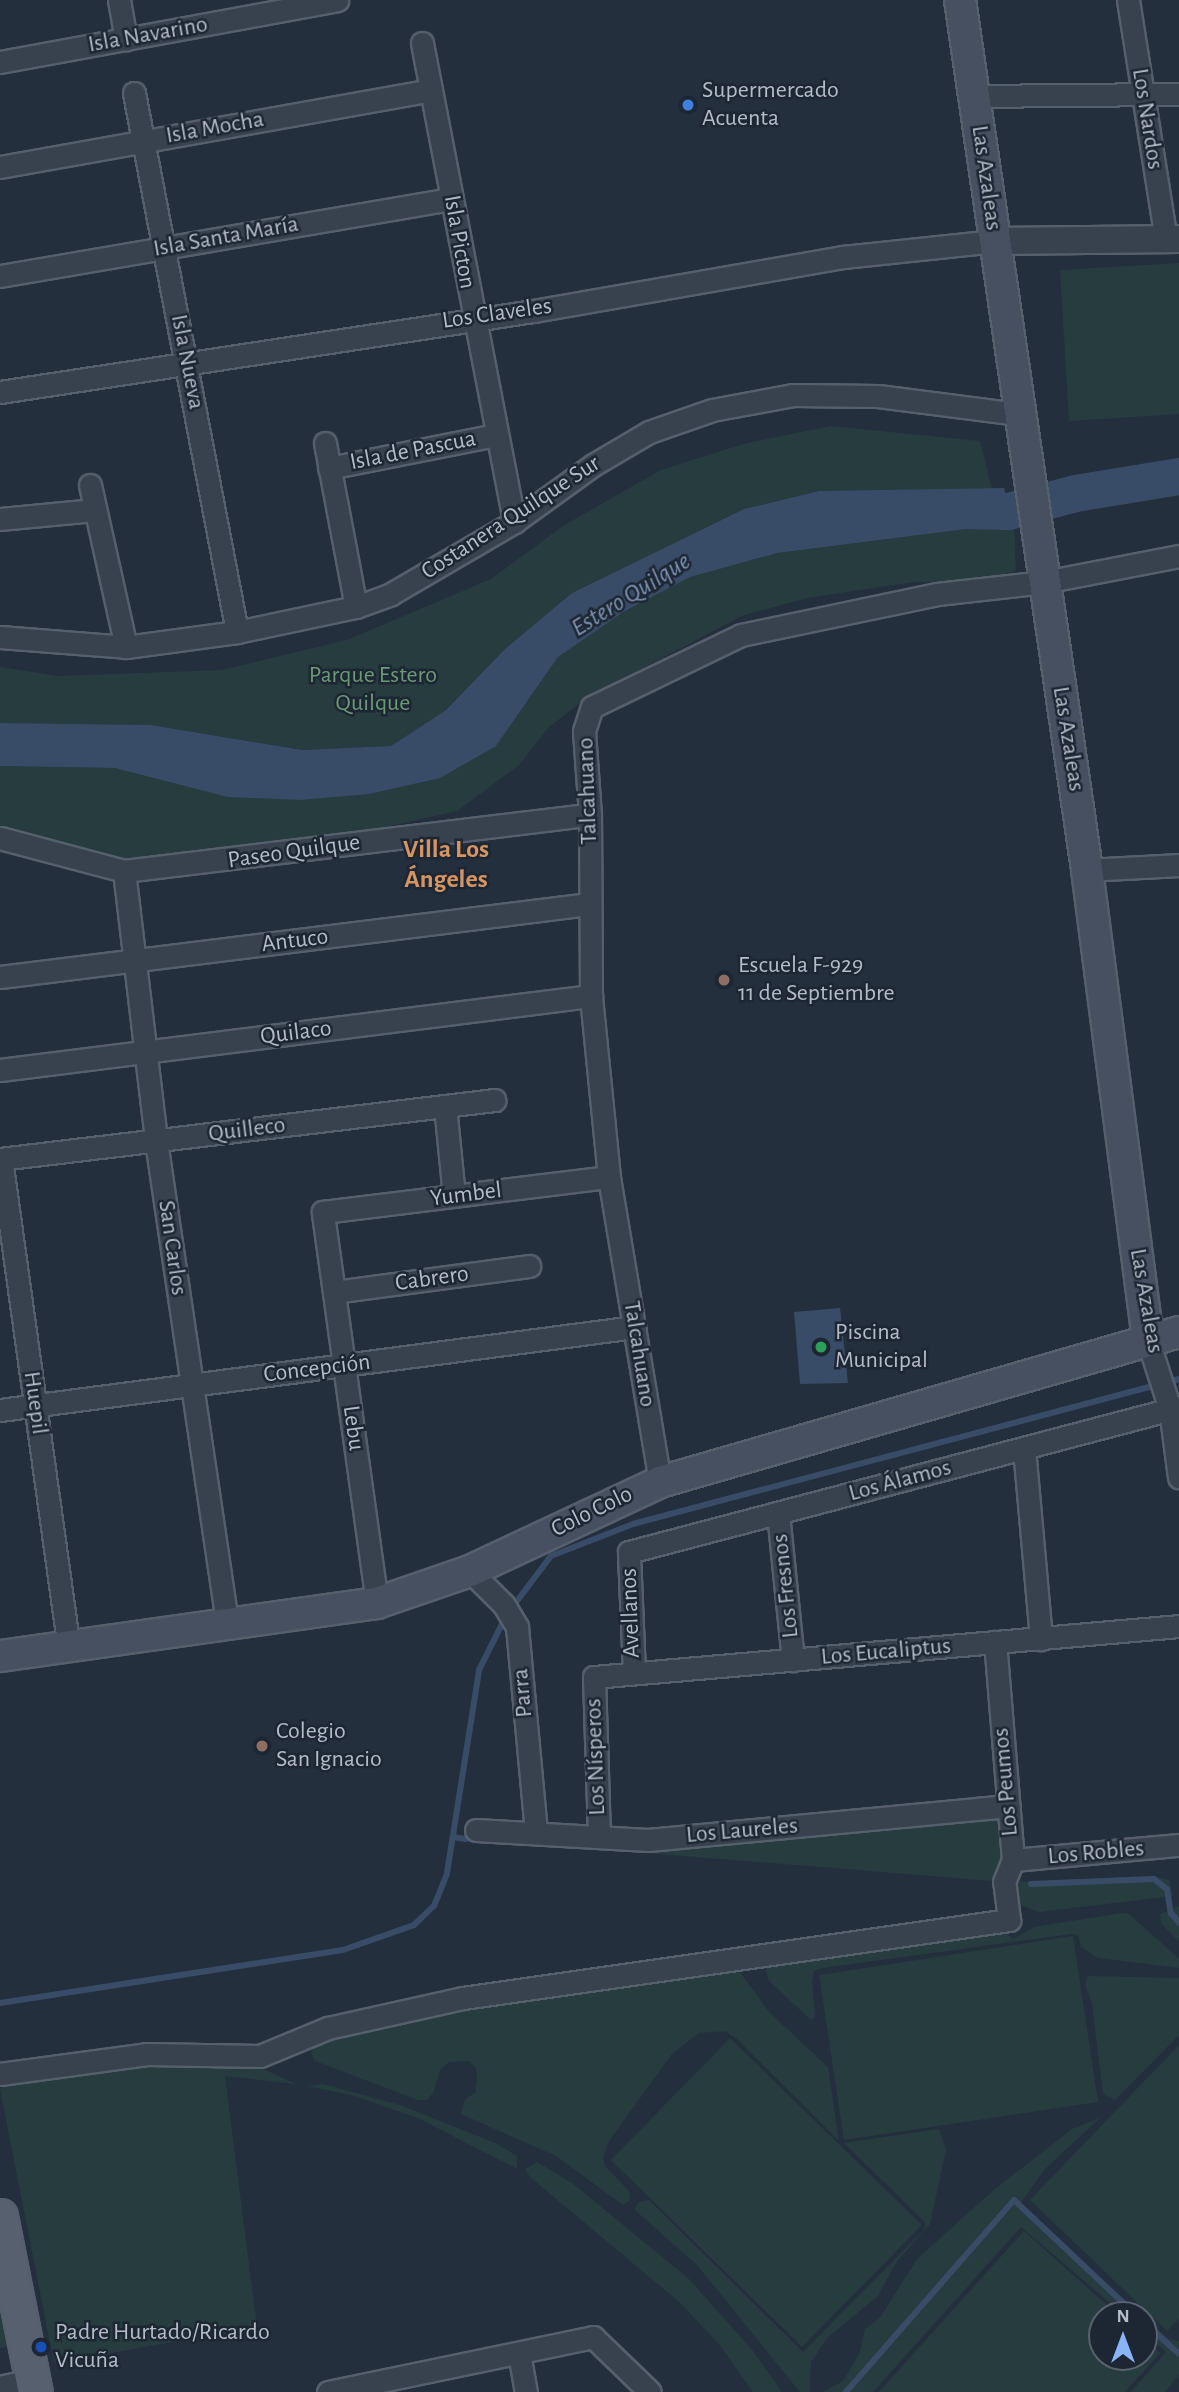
<!DOCTYPE html>
<meta charset="utf-8">
<style>
body{margin:0}
#map{position:relative;width:1179px;height:2392px;overflow:hidden;background:#242f3e;font-family:"Alegreya Sans",sans-serif}
div>[style]{position:absolute}
[style*='--x']{left:calc(var(--x)*1px);top:calc(var(--y)*1px);width:calc(var(--w)*1px);rotate:calc(var(--a)*1deg)}
.green>*{inset:0;background:#263c3f}
.water>*{inset:0;background:#394c67}
.stream>*{height:6px;margin:-3px;padding:0 3px;transform-origin:3px;border-radius:3px;background:#394c67}
.river>*{height:37px;margin:-18.5px;padding:0 18.5px;transform-origin:18.5px;border-radius:18.5px;background:#394c67}
.roads{filter:drop-shadow(2px 0 #565f6c) drop-shadow(-2px 0 #565f6c) drop-shadow(0 2px #565f6c) drop-shadow(0 -2px #565f6c)}
.minor>*{height:21px;margin:-10.5px;padding:0 10.5px;transform-origin:10.5px;border-radius:10.5px;background:#38414e}
.tertiary>*{height:26px;margin:-13px;padding:0 13px;transform-origin:13px;border-radius:13px;background:#38414e}
.secondary>*{height:30px;margin:-15px;padding:0 15px;transform-origin:15px;border-radius:15px;background:#465061}
.primary>*{height:33px;margin:-16.5px;padding:0 16.5px;transform-origin:16.5px;border-radius:16.5px;background:#56606e}
.dots>*{width:19px;height:19px;translate:-50% -50%;box-sizing:border-box;border:4px solid #1d2633;border-radius:50%}
span{translate:-50% -50%;white-space:nowrap;text-align:center;line-height:1.15;-webkit-text-stroke:5px #1d2633;paint-order:stroke}
.street-label{font-size:24px;color:#b4bcc9}
.poi-label{font-size:24px;color:#b4bcc9}
.left{translate:0 -50%;text-align:left}
.park-label{font-size:24px;color:#6b9a76}
.water-label{font-size:26px;color:#7c92b1;font-style:italic}
.neighbourhood-label{font-size:26px;color:#d59563;font-weight:700}
.north{position:absolute;left:1088px;top:2301px;width:70px;height:70px;box-sizing:border-box;background:#1d2633;border:2px solid #59626f;border-radius:50%;rotate:0deg;font-size:19px;font-weight:700;line-height:28px;text-align:center;color:#b4bcc9}
.north::after{content:'';display:block;margin:auto;width:24px;height:32px;background:#8ab4f8;clip-path:polygon(50% 0,100% 100%,50% 72%,0 100%)}
</style>
<div id="map">
<div class="green">
<i style="clip-path:polygon(1179px 263px,1179px 414px,1069px 421px,1060px 270px)"></i>
<i style="clip-path:polygon(831px 426px,980px 441px,992px 489px,819px 491px,744px 509px,572px 593px,505px 649px,446px 710px,391px 746px,302px 750px,151px 725px,0 723px,0 667px,58px 676px,222px 670px,347px 640px,491px 579px,563px 526px,661px 470px,743px 444px)"></i>
<i style="clip-path:polygon(1014px 523px,1016px 571px,972px 582px,914px 582px,807px 598px,744px 615px,588px 697px,549px 727px,519px 765px,457px 811px,340px 837px,128px 861px,0 829px,0 766px,115px 768px,154px 775px,496px 746px,558px 657px,625px 611px,690px 576px,777px 553px)"></i>
<i style="clip-path:polygon(1008px 1806px,1004px 1882px,647px 1853px,648px 1840px)"></i>
<i style="clip-path:polygon(1152px 1876px,1169px 1880px,1173px 1896px,1039px 1912px,1016px 1903px,1015px 1882px)"></i>
<i style="clip-path:polygon(1179px 1906px,1179px 1942px,1161px 1923px,1160px 1914px)"></i>
<i style="clip-path:polygon(1122px 1913px,1129px 1914px,1179px 1959px,1179px 1968px,1098px 1958px,1081px 1947px,1078px 1935px,1071px 1934px,823px 1968px,814px 1971px,812px 1982px,815px 2016px,811px 2020px,769px 1981px,765px 1968px,765px 1963px,1002px 1931px,1013px 1939px,1034px 1927px)"></i>
<i style="clip-path:polygon(1073px 1936px,1098px 2102px,844px 2140px,819px 1975px)"></i>
<i style="clip-path:polygon(706px 1971px,739px 1971px,770px 2013px,828px 2067px,839px 2141px,737px 2039px,725px 2031px,699px 2033px,672px 2054px,609px 2141px,603px 2157px,605px 2166px,629px 2191px,630px 2200px,623px 2205px,556px 2156px,461px 2114px,465px 2099px,475px 2093px,477px 2080px,476px 2068px,469px 2061px,449px 2062px,440px 2070px,433px 2093px,427px 2100px,418px 2100px,315px 2061px,311px 2053px,318px 2041px,456px 2009px)"></i>
<i style="clip-path:polygon(1088px 1976px,1179px 1978px,1179px 2035px,1115px 2100px,1103px 2094px,1092px 2004px,1085px 1984px)"></i>
<i style="clip-path:polygon(730px 2038px,922px 2225px,802px 2347px,611px 2160px)"></i>
<i style="clip-path:polygon(1179px 2045px,1179px 2319px,1167px 2331px,1030px 2200px)"></i>
<i style="clip-path:polygon(129px 2063px,263px 2069px,296px 2084px,225px 2076px,257px 2327px,54px 2363px,0 2089px,11px 2081px)"></i>
<i style="clip-path:polygon(323px 2084px,400px 2105px,495px 2143px,517px 2156px,517px 2169px,418px 2118px,351px 2095px,307px 2086px)"></i>
<i style="clip-path:polygon(1100px 2118px,1045px 2169px,1019px 2205px,1142px 2315px,1124px 2315px,1021px 2227px,873px 2392px,823px 2392px,843px 2381px,860px 2352px,865px 2329px,880px 2318px,917px 2259px,995px 2189px,1072px 2129px)"></i>
<i style="clip-path:polygon(939px 2129px,946px 2150px,930px 2224px,897px 2261px,878px 2296px,828px 2337px,811px 2362px,810px 2392px,800px 2392px,697px 2265px,635px 2210px,638px 2202px,649px 2200px,803px 2352px,924px 2230px,925px 2222px,844px 2143px)"></i>
<i style="clip-path:polygon(537px 2162px,572px 2183px,689px 2279px,753px 2351px,782px 2392px,753px 2392px,719px 2344px,678px 2301px,530px 2177px,525px 2169px)"></i>
<i style="clip-path:polygon(1024px 2231px,1118px 2315px,1102px 2315px,1102px 2357px,1144px 2357px,1144px 2338px,1160px 2353px,1125px 2392px,879px 2392px)"></i>
<i style="clip-path:polygon(0 2267px,15px 2345px,0 2348px)"></i>
<i style="clip-path:polygon(1144px 2317px,1169px 2339px,1179px 2341px,1179px 2375px,1165px 2392px,1131px 2392px,1166px 2352px,1144px 2333px)"></i>
</div>
<div class="water">
<i style="clip-path:polygon(1004px 488px,1014px 523px,777px 553px,690px 577px,625px 611px,558px 657px,496px 746px,440px 778px,369px 794px,300px 800px,228px 797px,115px 768px,0 766px,0 723px,151px 725px,302px 750px,391px 746px,446px 710px,505px 649px,572px 593px,744px 509px,819px 491px)"></i>
<i style="clip-path:polygon(840px 1308px,848px 1383px,800px 1384px,794px 1312px)"></i>
</div>
<div class="stream">
<i style="--x:511;--y:1609;--w:66;--a:-53"></i>
<i style="--x:551;--y:1556;--w:88;--a:-21.3"></i>
<i style="--x:633;--y:1524;--w:565;--a:-14.87"></i>
<i style="--x:453;--y:1837;--w:13;--a:9"></i>
<i style="--x:1031;--y:1884;--w:123;--a:-2.3"></i>
<i style="--x:1154;--y:1879;--w:16;--a:38"></i>
<i style="--x:1167;--y:1889;--w:24;--a:81"></i>
<i style="--x:1171;--y:1913;--w:13;--a:51"></i>
<i style="--x:0;--y:2003;--w:347;--a:-8.8"></i>
<i style="--x:343;--y:1950;--w:75;--a:-19.4"></i>
<i style="--x:414;--y:1925;--w:28;--a:-44"></i>
<i style="--x:434;--y:1906;--w:35;--a:-68"></i>
<i style="--x:447;--y:1873;--w:206;--a:-81"></i>
<i style="--x:479;--y:1670;--w:58;--a:-63.4"></i>
<i style="--x:1144;--y:2322;--w:47;--a:42.4"></i>
<i style="--x:846;--y:2392;--w:255;--a:-48.8"></i>
<i style="--x:1014;--y:2200;--w:168;--a:43.3"></i>
</div>
<div class="river">
<i style="--x:960;--y:510;--w:48;--a:1.2"></i>
<i style="--x:1008;--y:511;--w:69;--a:-15"></i>
<i style="--x:1075;--y:493;--w:105;--a:-9.3"></i>
</div>
<div class="roads">
<div class="minor">
<i style="--x:119;--y:0;--w:40;--a:80"></i>
<i style="--x:1128;--y:0;--w:242;--a:81"></i>
<i style="--x:422;--y:43;--w:488;--a:79.1"></i>
<i style="--x:0;--y:62;--w:343;--a:-10.4"></i>
<i style="--x:134;--y:93;--w:549;--a:79.18"></i>
<i style="--x:974;--y:96;--w:205;--a:-0.6"></i>
<i style="--x:0;--y:167;--w:438;--a:-10.1"></i>
<i style="--x:0;--y:276;--w:458;--a:-9.7"></i>
<i style="--x:0;--y:392;--w:539;--a:-8.64"></i>
<i style="--x:533;--y:311;--w:315;--a:-9.9"></i>
<i style="--x:843;--y:257;--w:153;--a:-6"></i>
<i style="--x:325;--y:443;--w:167;--a:79.3"></i>
<i style="--x:329;--y:468;--w:170;--a:-11.2"></i>
<i style="--x:90;--y:485;--w:166;--a:77.5"></i>
<i style="--x:0;--y:519;--w:95;--a:-5.4"></i>
<i style="--x:0;--y:637;--w:126;--a:4.5"></i>
<i style="--x:126;--y:647;--w:112;--a:-7.7"></i>
<i style="--x:237;--y:632;--w:122;--a:-11.9"></i>
<i style="--x:356;--y:607;--w:37;--a:-20"></i>
<i style="--x:391;--y:594;--w:143;--a:-30.3"></i>
<i style="--x:514;--y:522;--w:97;--a:-35.8"></i>
<i style="--x:593;--y:465;--w:65;--a:-30.5"></i>
<i style="--x:649;--y:432;--w:67;--a:-19.2"></i>
<i style="--x:712;--y:410;--w:82;--a:-10.5"></i>
<i style="--x:793;--y:395;--w:85;--a:0.7"></i>
<i style="--x:878;--y:396;--w:142;--a:7.3"></i>
<i style="--x:0;--y:838;--w:128;--a:14.9"></i>
<i style="--x:124;--y:871;--w:469;--a:-6.9"></i>
<i style="--x:1087;--y:870;--w:92;--a:-3.1"></i>
<i style="--x:124;--y:871;--w:272;--a:83.2"></i>
<i style="--x:156;--y:1141;--w:488;--a:81.6"></i>
<i style="--x:0;--y:977;--w:594;--a:-7.07"></i>
<i style="--x:0;--y:1070;--w:596;--a:-7.14"></i>
<i style="--x:445;--y:1106;--w:90;--a:84.3"></i>
<i style="--x:0;--y:1159;--w:498;--a:-6.8"></i>
<i style="--x:1;--y:1159;--w:493;--a:82.1"></i>
<i style="--x:334;--y:1292;--w:197;--a:-7.6"></i>
<i style="--x:1148;--y:1341;--w:71;--a:72.1"></i>
<i style="--x:1170;--y:1409;--w:69;--a:82.5"></i>
<i style="--x:0;--y:1410;--w:640;--a:-7.45"></i>
<i style="--x:1024;--y:1448;--w:192;--a:84.9"></i>
<i style="--x:660;--y:1482;--w:309;--a:-99.5"></i>
<i style="--x:609;--y:1177;--w:182;--a:-95.7"></i>
<i style="--x:591;--y:996;--w:181;--a:-90.3"></i>
<i style="--x:590;--y:815;--w:84;--a:-94.1"></i>
<i style="--x:584;--y:731;--w:25;--a:-72"></i>
<i style="--x:592;--y:707;--w:165;--a:-25.8"></i>
<i style="--x:741;--y:635;--w:200;--a:-11.8"></i>
<i style="--x:937;--y:594;--w:108;--a:-6.4"></i>
<i style="--x:1044;--y:582;--w:137;--a:-10.9"></i>
<i style="--x:778;--y:1513;--w:148;--a:84.2"></i>
<i style="--x:470;--y:1571;--w:48;--a:45"></i>
<i style="--x:504;--y:1605;--w:26;--a:59"></i>
<i style="--x:517;--y:1627;--w:207;--a:84.7"></i>
<i style="--x:377;--y:1603;--w:395;--a:-97.9"></i>
<i style="--x:323;--y:1212;--w:288;--a:-7"></i>
<i style="--x:634;--y:1673;--w:121;--a:-92.4"></i>
<i style="--x:629;--y:1552;--w:569;--a:-14.77"></i>
<i style="--x:476;--y:1830;--w:172;--a:3.3"></i>
<i style="--x:648;--y:1840;--w:362;--a:-5.4"></i>
<i style="--x:599;--y:1836;--w:159;--a:-91.8"></i>
<i style="--x:594;--y:1677;--w:587;--a:-4.98"></i>
<i style="--x:1013;--y:1860;--w:167;--a:-5.2"></i>
<i style="--x:0;--y:2074;--w:148;--a:-7.7"></i>
<i style="--x:147;--y:2054;--w:113;--a:1"></i>
<i style="--x:260;--y:2056;--w:74;--a:-22.4"></i>
<i style="--x:328;--y:2028;--w:138;--a:-12.5"></i>
<i style="--x:463;--y:1998;--w:552;--a:-8.13"></i>
<i style="--x:1009;--y:1920;--w:38;--a:-97"></i>
<i style="--x:1004;--y:1882;--w:24;--a:-68"></i>
<i style="--x:1013;--y:1860;--w:219;--a:-94.7"></i>
<i style="--x:519;--y:2353;--w:40;--a:80"></i>
<i style="--x:328;--y:2392;--w:271;--a:-11.7"></i>
<i style="--x:593;--y:2337;--w:79;--a:44"></i>
</div>
<div class="tertiary">
<i style="--x:995;--y:241;--w:184;--a:-0.6"></i>
<i style="--x:0;--y:2390;--w:35;--a:-12"></i>
</div>
<div class="secondary">
<i style="--x:960;--y:0;--w:879;--a:81.69"></i>
<i style="--x:1087;--y:870;--w:475;--a:82.6"></i>
<i style="--x:0;--y:1656;--w:381;--a:-8"></i>
<i style="--x:377;--y:1603;--w:98;--a:-19"></i>
<i style="--x:470;--y:1571;--w:210;--a:-25.1"></i>
<i style="--x:660;--y:1482;--w:540;--a:-16.12"></i>
</div>
<div class="primary">
<i style="--x:0;--y:2216;--w:179;--a:78.8"></i>
</div>
</div>
<div class="dots">
<i style="left:688px;top:105px;background:#3f7fe0"></i>
<i style="left:724px;top:980px;background:#8d6e63"></i>
<i style="left:821px;top:1347px;background:#2e9e5b"></i>
<i style="left:262px;top:1746px;background:#8d6e63"></i>
<i style="left:41px;top:2347px;background:#1a4fb4"></i>
</div>
<div class="street-label">
<span style="left:148px;top:35px;rotate:-10deg">Isla Navarino</span>
<span style="left:1147px;top:119px;rotate:81deg">Los Nardos</span>
<span style="left:215px;top:128px;rotate:-10deg">Isla Mocha</span>
<span style="left:986px;top:178px;rotate:82deg">Las Azaleas</span>
<span style="left:226px;top:237px;rotate:-10deg">Isla Santa María</span>
<span style="left:459px;top:242px;rotate:80deg">Isla Picton</span>
<span style="left:497px;top:314px;rotate:-8deg">Los Claveles</span>
<span style="left:187px;top:362px;rotate:79deg">Isla Nueva</span>
<span style="left:413px;top:451px;rotate:-11deg">Isla de Pascua</span>
<span style="left:511px;top:518px;rotate:-33deg">Costanera Quilque Sur</span>
<span style="left:1068px;top:739px;rotate:81deg">Las Azaleas</span>
<span style="left:588px;top:791px;rotate:-92deg">Talcahuano</span>
<span style="left:294px;top:852px;rotate:-8deg">Paseo Quilque</span>
<span style="left:295px;top:941px;rotate:-7deg">Antuco</span>
<span style="left:296px;top:1033px;rotate:-7deg">Quilaco</span>
<span style="left:247px;top:1130px;rotate:-7deg">Quilleco</span>
<span style="left:466px;top:1195px;rotate:-7deg">Yumbel</span>
<span style="left:172px;top:1248px;rotate:82deg">San Carlos</span>
<span style="left:432px;top:1279px;rotate:-8deg">Cabrero</span>
<span style="left:1146px;top:1301px;rotate:80deg">Las Azaleas</span>
<span style="left:639px;top:1354px;rotate:81deg">Talcahuano</span>
<span style="left:317px;top:1369px;rotate:-7deg">Concepción</span>
<span style="left:35px;top:1403px;rotate:82deg">Huepil</span>
<span style="left:353px;top:1428px;rotate:82deg">Lebu</span>
<span style="left:900px;top:1481px;rotate:-15deg">Los Álamos</span>
<span style="left:592px;top:1512px;rotate:-26deg">Colo Colo</span>
<span style="left:786px;top:1586px;rotate:-96deg">Los Fresnos</span>
<span style="left:631px;top:1613px;rotate:-92deg">Avellanos</span>
<span style="left:886px;top:1652px;rotate:-5deg">Los Eucaliptus</span>
<span style="left:523px;top:1693px;rotate:-95deg">Parra</span>
<span style="left:596px;top:1757px;rotate:-92deg">Los Nísperos</span>
<span style="left:1006px;top:1782px;rotate:-95deg">Los Peumos</span>
<span style="left:742px;top:1831px;rotate:-5deg">Los Laureles</span>
<span style="left:1096px;top:1853px;rotate:-5deg">Los Robles</span>
</div>
<div class="poi-label">
<span class="left" style="left:702px;top:105px">Supermercado<br>Acuenta</span>
<span class="left" style="left:738px;top:980px">Escuela F-929<br>11 de Septiembre</span>
<span class="left" style="left:835px;top:1347px">Piscina<br>Municipal</span>
<span class="left" style="left:276px;top:1746px">Colegio<br>San Ignacio</span>
<span class="left" style="left:55px;top:2347px">Padre Hurtado/Ricardo<br>Vicuña</span>
</div>
<div class="park-label">
<span style="left:373px;top:690px">Parque Estero<br>Quilque</span>
</div>
<div class="water-label">
<span style="left:631px;top:595px;rotate:-32deg">Estero Quilque</span>
</div>
<div class="neighbourhood-label">
<span style="left:446px;top:865px">Villa Los<br>Ángeles</span>
</div>
<div class="north">N</div>
</div>
